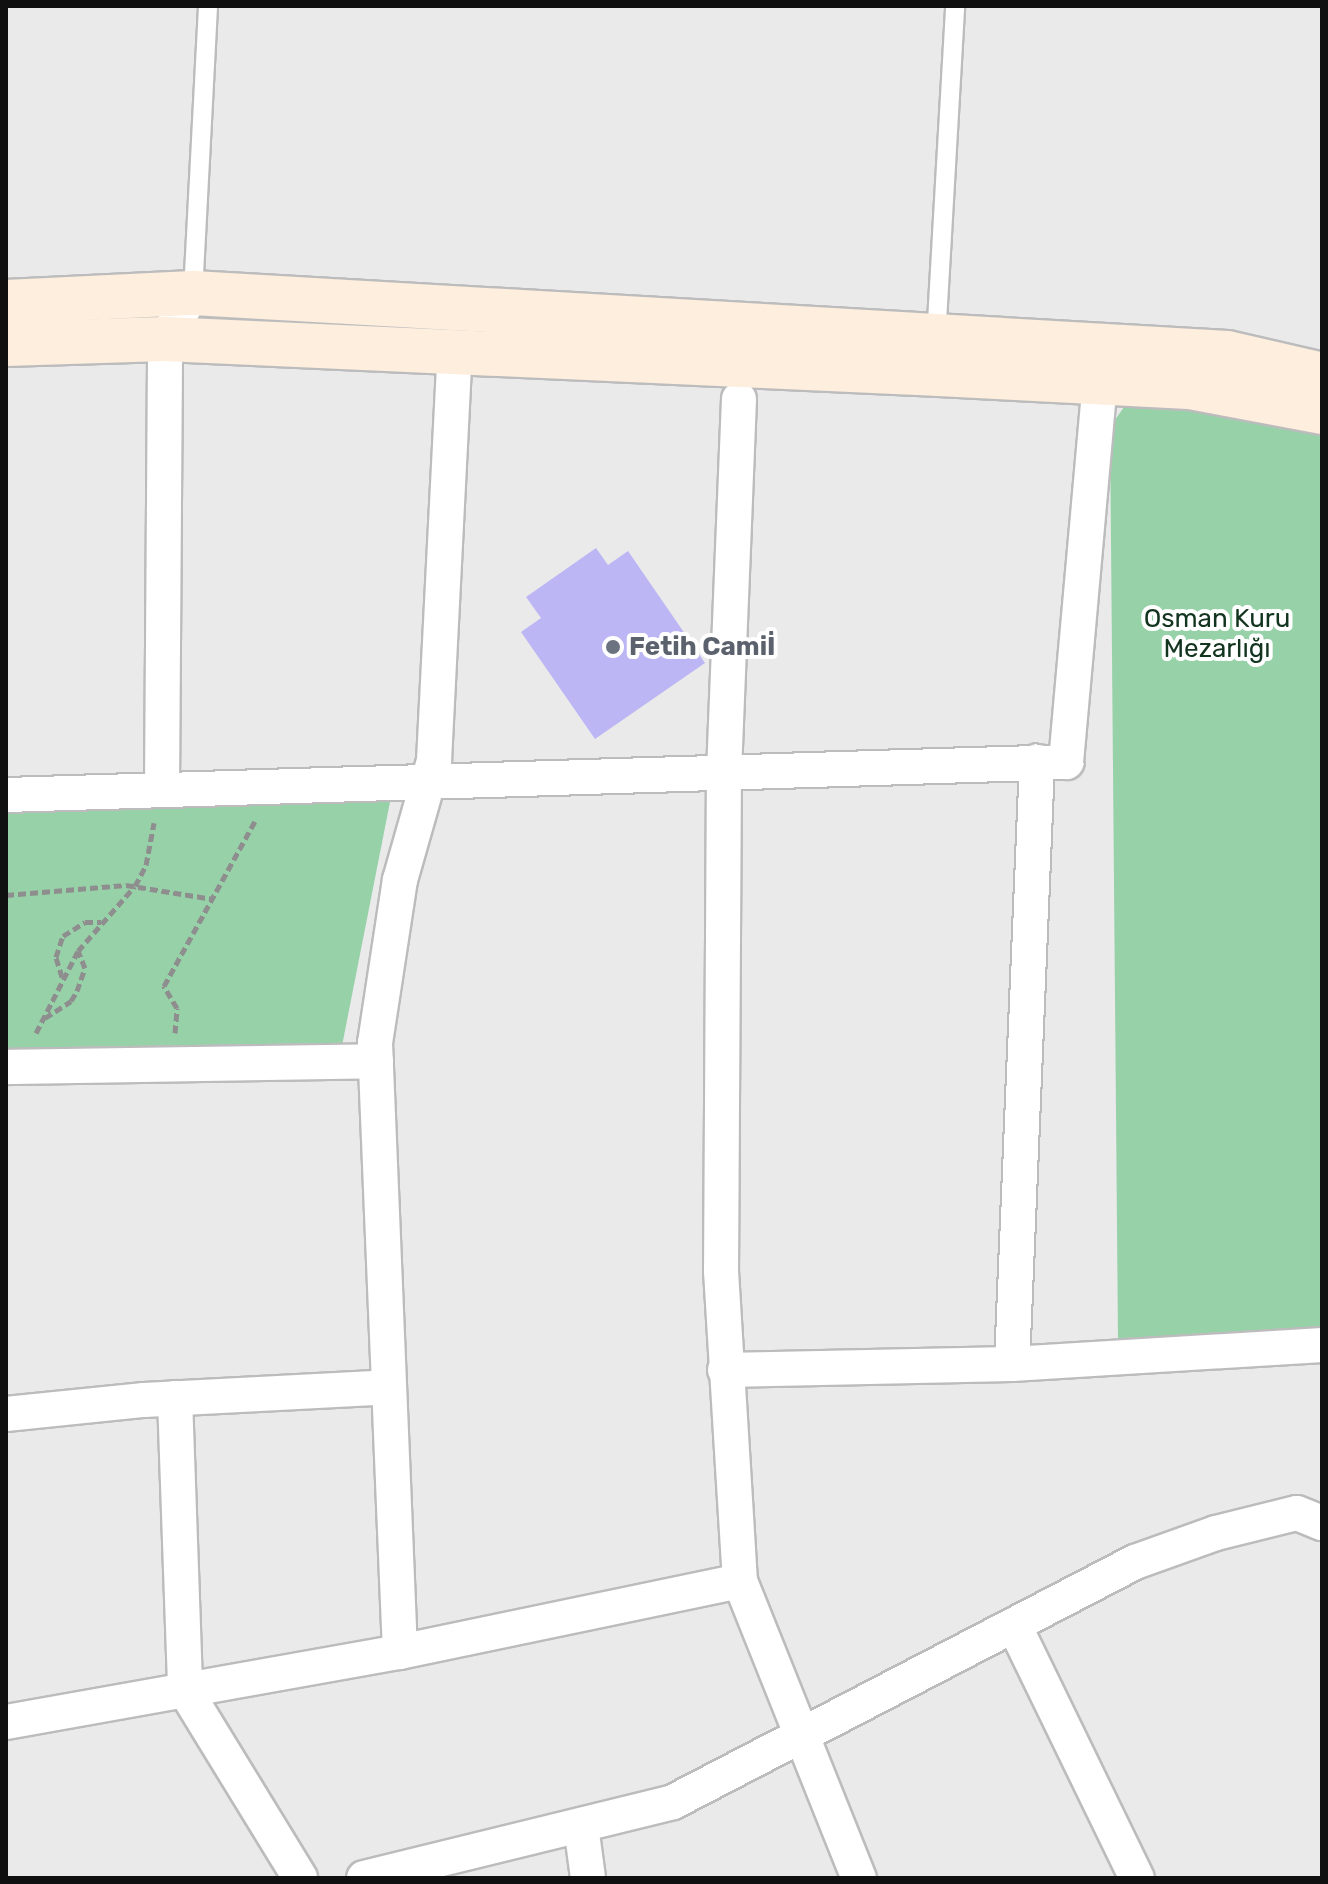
<!DOCTYPE html>
<meta charset="utf-8">
<style>
body{margin:0}
#map{position:relative;width:1328px;height:1884px;overflow:hidden;background:#eaeaeb;font-family:Rubik,sans-serif}
div>[style]{position:absolute}
[style*='--x']{left:calc(var(--x)*1px);top:calc(var(--y)*1px);width:calc(var(--w)*1px);rotate:calc(var(--a)*1deg)}
.green>*{inset:0;background:#97d1a8}
.building>*{inset:0;background:#bcb7f4}
.path>*{height:5px;margin-top:-2.5px;transform-origin:0;background:repeating-linear-gradient(90deg,#8e8e8f 0 8px,transparent 0 12px)}
.roads{filter:drop-shadow(2px 0 #bcbcbd) drop-shadow(-2px 0 #bcbcbd) drop-shadow(0 2px #bcbcbd) drop-shadow(0 -2px #bcbcbd)}
.service>*{height:18px;margin:-9px;padding:0 9px;transform-origin:9px;border-radius:9px;background:#fff}
.minor>*{height:34px;margin:-17px;padding:0 17px;transform-origin:17px;border-radius:17px;background:#fff}
.secondary>*{height:44px;margin:-22px;padding:0 22px;transform-origin:22px;border-radius:22px;background:#fdeedd}
.dots>*{width:22px;height:22px;translate:-50% -50%;box-sizing:border-box;border:4px solid #fff;border-radius:50%}
span{translate:-50% -50%;white-space:nowrap;text-align:center;line-height:1.15;-webkit-text-stroke:8px #fff;paint-order:stroke}
.park-label{font-size:26px;color:#13341f}
.worship-label{font-size:26px;color:#5b616d;font-weight:700}
.left{translate:0 -50%;text-align:left}
.frame{position:absolute;inset:0;border:8px solid #101011;pointer-events:none}
</style>
<div id="map">
<div class="green">
<i style="clip-path:polygon(1131px 397px,1322px 430px,1322px 1332px,1118px 1339px,1110px 427px)"></i>
<i style="clip-path:polygon(232px 787px,390px 802px,340px 1056px,6px 1067px,6px 795px)"></i>
</div>
<div class="building">
<i style="clip-path:polygon(596px 548px,608px 565px,628px 551px,705px 663px,595px 739px,521px 632px,541px 618px,526px 597px)"></i>
</div>
<div class="path">
<i style="--x:6;--y:895;--w:120;--a:-4.8"></i>
<i style="--x:126;--y:885;--w:88;--a:9.1"></i>
<i style="--x:62;--y:977;--w:21;--a:-107"></i>
<i style="--x:56;--y:957;--w:22;--a:-72"></i>
<i style="--x:63;--y:936;--w:26;--a:-32"></i>
<i style="--x:85;--y:922;--w:16;--a:0"></i>
<i style="--x:45;--y:1018;--w:31;--a:-33"></i>
<i style="--x:71;--y:1001;--w:12;--a:-59"></i>
<i style="--x:77;--y:991;--w:24;--a:-71"></i>
<i style="--x:85;--y:968;--w:18;--a:-112"></i>
<i style="--x:36;--y:1033;--w:92;--a:-62.9"></i>
<i style="--x:78;--y:951;--w:86;--a:-48.8"></i>
<i style="--x:135;--y:886;--w:24;--a:-62"></i>
<i style="--x:146;--y:865;--w:43;--a:-79.2"></i>
<i style="--x:175;--y:1033;--w:25;--a:-85"></i>
<i style="--x:177;--y:1008;--w:26;--a:-121"></i>
<i style="--x:164;--y:986;--w:191;--a:-61.1"></i>
</div>
<div class="roads">
<div class="service">
<i style="--x:193;--y:293;--w:287;--a:-87"></i>
<i style="--x:936;--y:339;--w:334;--a:-86.7"></i>
</div>
<div class="minor">
<i style="--x:739;--y:399;--w:370;--a:92.3"></i>
<i style="--x:724;--y:769;--w:502;--a:90.34"></i>
<i style="--x:721;--y:1271;--w:311;--a:86.5"></i>
<i style="--x:740;--y:1581;--w:320;--a:68.2"></i>
<i style="--x:162;--y:789;--w:450;--a:-89.6"></i>
<i style="--x:165;--y:339;--w:54;--a:-58.7"></i>
<i style="--x:6;--y:795;--w:1061;--a:-1.78"></i>
<i style="--x:1066;--y:762;--w:404;--a:-84.9"></i>
<i style="--x:6;--y:1067;--w:370;--a:-0.9"></i>
<i style="--x:1012;--y:1364;--w:603;--a:-87.62"></i>
<i style="--x:725;--y:1370;--w:287;--a:-1.2"></i>
<i style="--x:1012;--y:1364;--w:311;--a:-3.5"></i>
<i style="--x:175;--y:1398;--w:292;--a:88"></i>
<i style="--x:185;--y:1690;--w:220;--a:58.5"></i>
<i style="--x:6;--y:1414;--w:139;--a:-5.8"></i>
<i style="--x:144;--y:1400;--w:245;--a:-3"></i>
<i style="--x:1014;--y:1625;--w:281;--a:64.1"></i>
<i style="--x:400;--y:1652;--w:610;--a:-92.35"></i>
<i style="--x:375;--y:1043;--w:165;--a:-81.3"></i>
<i style="--x:400;--y:880;--w:124;--a:-74.1"></i>
<i style="--x:434;--y:761;--w:414;--a:-87.1"></i>
<i style="--x:6;--y:1722;--w:400;--a:-10.1"></i>
<i style="--x:400;--y:1652;--w:347;--a:-11.8"></i>
<i style="--x:581;--y:1826;--w:52;--a:82.3"></i>
<i style="--x:364;--y:1878;--w:318;--a:-13.8"></i>
<i style="--x:673;--y:1802;--w:521;--a:-27.45"></i>
<i style="--x:1135;--y:1562;--w:86;--a:-19.7"></i>
<i style="--x:1216;--y:1533;--w:83;--a:-13.9"></i>
<i style="--x:1297;--y:1513;--w:27;--a:22"></i>
</div>
<div class="secondary">
<i style="--x:6;--y:302;--w:187;--a:-2.8"></i>
<i style="--x:193;--y:293;--w:1036;--a:3.32"></i>
<i style="--x:1227;--y:353;--w:98;--a:13"></i>
<i style="--x:6;--y:344;--w:159;--a:-1.8"></i>
<i style="--x:165;--y:339;--w:775;--a:2.59"></i>
<i style="--x:939;--y:374;--w:250;--a:3"></i>
<i style="--x:1189;--y:387;--w:135;--a:10.6"></i>
</div>
</div>
<div class="dots">
<i style="left:613px;top:647px;background:#6b7280"></i>
</div>
<div class="park-label">
<span style="left:1217px;top:634px">Osman Kuru<br>Mezarlığı</span>
</div>
<div class="worship-label">
<span class="left" style="left:629px;top:647px">Fetih Camiİ</span>
</div>
<div class="frame"></div>
</div>
